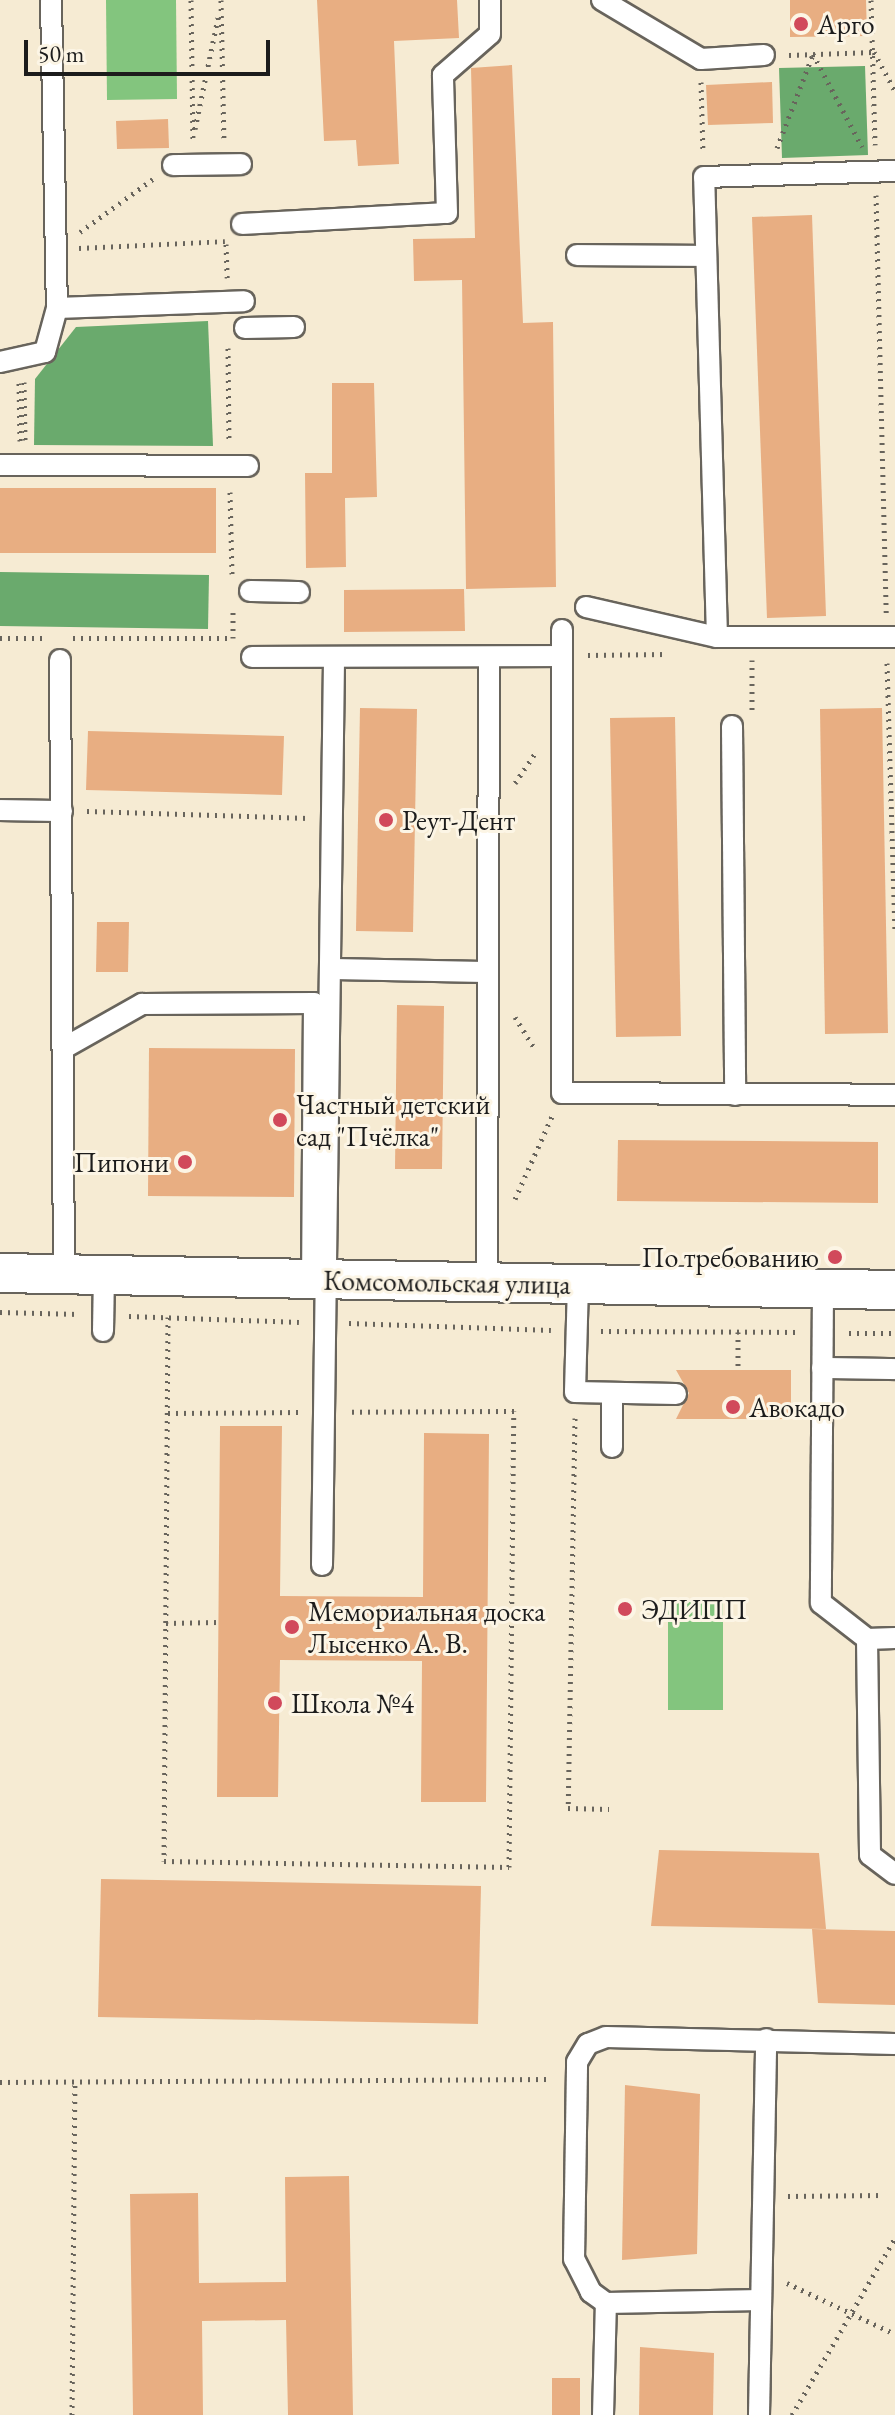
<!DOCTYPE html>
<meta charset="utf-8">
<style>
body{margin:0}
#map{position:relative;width:895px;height:2415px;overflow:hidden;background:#f6ebd3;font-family:"EB Garamond",serif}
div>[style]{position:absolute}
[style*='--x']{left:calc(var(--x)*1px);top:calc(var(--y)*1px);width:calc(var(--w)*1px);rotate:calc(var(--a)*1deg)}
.green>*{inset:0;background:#83c57e}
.forest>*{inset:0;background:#6aaa6d}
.building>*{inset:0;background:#e8ae82}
.path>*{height:5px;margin-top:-2.5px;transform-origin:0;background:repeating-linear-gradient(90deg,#68645c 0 2px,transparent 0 8px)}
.roads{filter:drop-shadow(2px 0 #68645c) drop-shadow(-2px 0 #68645c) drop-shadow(0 2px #68645c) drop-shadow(0 -2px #68645c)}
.service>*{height:20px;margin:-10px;padding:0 10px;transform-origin:10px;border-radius:10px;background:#fff}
.minor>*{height:38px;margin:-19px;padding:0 19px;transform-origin:19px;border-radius:19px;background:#fff}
.dots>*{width:22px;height:22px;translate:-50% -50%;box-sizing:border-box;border:4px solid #fcf5e5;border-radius:50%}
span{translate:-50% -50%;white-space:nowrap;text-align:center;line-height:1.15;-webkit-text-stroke:6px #fcf5e5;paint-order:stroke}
.poi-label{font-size:28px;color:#1c1c1c}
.left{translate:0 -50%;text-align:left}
.right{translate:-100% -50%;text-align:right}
.street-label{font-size:28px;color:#1c1c1c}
.scale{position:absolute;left:24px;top:40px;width:246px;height:36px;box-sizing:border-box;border:4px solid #1c1c1c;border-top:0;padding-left:10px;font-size:24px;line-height:28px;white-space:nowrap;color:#1c1c1c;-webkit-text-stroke:6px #fcf5e5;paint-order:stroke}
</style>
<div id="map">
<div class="green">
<i style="clip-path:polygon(106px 0,176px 0,177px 99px,107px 100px)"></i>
<i style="clip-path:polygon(668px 1602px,723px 1602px,723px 1710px,668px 1710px)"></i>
</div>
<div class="forest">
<i style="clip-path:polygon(865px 66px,868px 155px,782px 158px,779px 68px)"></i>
<i style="clip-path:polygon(208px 321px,213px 446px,34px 445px,35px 379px,76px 327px)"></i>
<i style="clip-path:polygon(0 572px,209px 575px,208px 629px,0 626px)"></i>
</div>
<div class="building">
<i style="clip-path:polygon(317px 0,457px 0,459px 38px,394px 41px,399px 164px,358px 166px,356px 140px,324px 141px)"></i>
<i style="clip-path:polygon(790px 0,866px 0,867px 36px,790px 37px)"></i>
<i style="clip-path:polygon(512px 65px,523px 323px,553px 322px,556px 587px,466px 589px,462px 280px,414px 281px,413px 239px,475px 238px,471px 68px)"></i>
<i style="clip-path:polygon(772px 82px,773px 123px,708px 125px,706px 85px)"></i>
<i style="clip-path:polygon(168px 119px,169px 148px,117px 149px,116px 121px)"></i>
<i style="clip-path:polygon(812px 215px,826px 616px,767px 618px,752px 217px)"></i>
<i style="clip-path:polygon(332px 383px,374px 383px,377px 497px,345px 498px,346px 567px,306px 568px,305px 473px,332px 473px)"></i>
<i style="clip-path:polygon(0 488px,216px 488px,216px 553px,0 553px)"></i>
<i style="clip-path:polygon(464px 589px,465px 631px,344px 632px,344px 590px)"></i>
<i style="clip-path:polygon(360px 708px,417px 709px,413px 932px,356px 931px)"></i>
<i style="clip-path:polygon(882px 708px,888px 1033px,825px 1034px,820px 709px)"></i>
<i style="clip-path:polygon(675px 717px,681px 1036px,616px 1037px,610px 718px)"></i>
<i style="clip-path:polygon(88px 731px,284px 736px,282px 795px,86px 790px)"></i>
<i style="clip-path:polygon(97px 922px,129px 922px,128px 972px,96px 972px)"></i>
<i style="clip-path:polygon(397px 1005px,444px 1006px,442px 1169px,395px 1169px)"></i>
<i style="clip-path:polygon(149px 1048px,295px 1049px,294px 1197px,148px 1196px)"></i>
<i style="clip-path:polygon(618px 1140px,878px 1142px,878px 1203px,617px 1201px)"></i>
<i style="clip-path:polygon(676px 1370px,791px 1370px,791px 1419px,676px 1419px,689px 1393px)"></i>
<i style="clip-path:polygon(220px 1426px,282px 1426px,280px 1596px,423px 1597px,424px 1433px,489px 1434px,486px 1802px,421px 1802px,422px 1661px,280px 1660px,278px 1797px,217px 1797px)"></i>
<i style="clip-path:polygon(659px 1850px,819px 1853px,826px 1929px,651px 1926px)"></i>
<i style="clip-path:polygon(101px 1879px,481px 1886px,478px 2024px,98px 2017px)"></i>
<i style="clip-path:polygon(812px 1929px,895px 1931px,895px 2005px,818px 2003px)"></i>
<i style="clip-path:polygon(625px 2085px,700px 2094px,697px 2254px,622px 2260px)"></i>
<i style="clip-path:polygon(349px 2176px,353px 2415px,288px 2415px,286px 2320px,202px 2321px,203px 2415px,133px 2415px,130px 2194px,198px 2193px,199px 2283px,286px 2282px,285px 2177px)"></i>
<i style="clip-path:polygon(640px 2347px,714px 2353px,713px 2415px,639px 2415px)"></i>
<i style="clip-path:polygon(552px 2378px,580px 2378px,580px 2415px,552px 2415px)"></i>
</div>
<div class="path">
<i style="--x:191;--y:0;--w:140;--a:89.2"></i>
<i style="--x:221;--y:0;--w:138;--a:88.8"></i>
<i style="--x:871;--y:0;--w:145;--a:88.4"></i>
<i style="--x:874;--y:52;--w:44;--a:61.7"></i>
<i style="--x:789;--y:55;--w:84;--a:-2"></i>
<i style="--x:701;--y:82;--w:70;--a:88.4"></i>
<i style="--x:195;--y:129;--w:118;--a:-78.3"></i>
<i style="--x:777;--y:148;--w:101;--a:-69"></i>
<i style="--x:813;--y:54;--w:105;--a:62.2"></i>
<i style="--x:876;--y:195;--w:418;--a:88.6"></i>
<i style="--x:80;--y:232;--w:90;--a:-36"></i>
<i style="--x:226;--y:244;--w:34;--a:88"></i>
<i style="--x:79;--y:248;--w:146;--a:-2.7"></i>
<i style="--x:228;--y:348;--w:94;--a:89.4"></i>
<i style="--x:24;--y:382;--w:58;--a:89"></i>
<i style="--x:19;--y:383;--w:58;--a:89"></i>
<i style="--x:230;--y:492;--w:82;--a:88.6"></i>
<i style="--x:0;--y:638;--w:47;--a:0"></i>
<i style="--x:73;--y:638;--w:160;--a:0"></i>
<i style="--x:233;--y:638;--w:30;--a:-90"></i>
<i style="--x:588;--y:655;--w:78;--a:-0.7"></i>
<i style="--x:752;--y:660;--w:50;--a:90"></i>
<i style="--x:887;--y:663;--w:267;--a:88.3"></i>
<i style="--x:515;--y:783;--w:37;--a:-56"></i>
<i style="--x:87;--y:811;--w:221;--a:1.8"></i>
<i style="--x:515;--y:1017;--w:38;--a:58"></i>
<i style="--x:515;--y:1199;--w:93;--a:-65.9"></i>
<i style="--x:0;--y:1312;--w:79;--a:1.5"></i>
<i style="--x:129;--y:1316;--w:170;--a:2"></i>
<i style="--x:168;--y:1317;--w:544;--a:90.42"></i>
<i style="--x:164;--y:1861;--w:345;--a:1"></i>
<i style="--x:509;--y:1867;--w:456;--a:-89.4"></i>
<i style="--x:514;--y:1411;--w:166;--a:179.7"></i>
<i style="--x:349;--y:1323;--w:202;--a:2"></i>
<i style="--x:601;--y:1331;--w:198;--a:0.3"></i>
<i style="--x:738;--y:1332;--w:38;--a:90"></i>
<i style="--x:849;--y:1333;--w:46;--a:0"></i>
<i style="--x:168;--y:1413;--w:130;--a:-0.4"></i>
<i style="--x:575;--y:1418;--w:390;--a:91"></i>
<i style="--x:568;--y:1808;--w:41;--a:1.4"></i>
<i style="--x:166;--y:1623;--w:52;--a:-1.1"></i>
<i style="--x:0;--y:2082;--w:552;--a:-0.31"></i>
<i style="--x:788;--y:2196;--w:95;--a:-0.6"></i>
<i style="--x:787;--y:2283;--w:119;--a:25.3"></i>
<i style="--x:72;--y:2415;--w:333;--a:-89.5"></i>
<i style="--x:792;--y:2415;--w:205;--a:-59.8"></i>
</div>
<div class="roads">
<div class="service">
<i style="--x:51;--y:0;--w:308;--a:88.9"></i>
<i style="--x:57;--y:308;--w:187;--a:-2.1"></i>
<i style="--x:602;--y:0;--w:115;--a:30.8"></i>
<i style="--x:701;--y:59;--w:63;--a:-3.6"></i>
<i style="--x:173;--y:165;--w:68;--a:-0.8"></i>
<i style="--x:242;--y:224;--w:205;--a:-3.1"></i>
<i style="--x:447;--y:213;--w:138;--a:-91.7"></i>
<i style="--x:443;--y:75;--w:62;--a:-41.1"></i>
<i style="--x:490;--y:34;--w:34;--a:-90"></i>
<i style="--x:577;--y:255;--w:129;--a:0.4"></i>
<i style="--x:245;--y:328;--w:49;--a:-1.2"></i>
<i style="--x:0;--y:362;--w:46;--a:-12.5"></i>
<i style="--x:45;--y:352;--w:46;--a:-74.7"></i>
<i style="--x:0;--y:465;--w:248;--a:0.2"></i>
<i style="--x:250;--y:591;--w:49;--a:1.2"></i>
<i style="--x:586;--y:607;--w:134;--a:12.9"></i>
<i style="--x:717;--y:637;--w:178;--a:0"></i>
<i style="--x:562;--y:630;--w:463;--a:90"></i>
<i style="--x:562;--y:1093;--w:333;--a:0.3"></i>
<i style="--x:717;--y:637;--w:460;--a:-91.6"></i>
<i style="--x:704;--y:177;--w:191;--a:-1.8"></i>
<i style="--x:252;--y:657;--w:309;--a:-0.2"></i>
<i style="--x:60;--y:660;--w:614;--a:89.63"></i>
<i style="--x:732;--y:726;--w:369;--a:89.5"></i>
<i style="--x:0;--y:810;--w:62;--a:0.9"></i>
<i style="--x:331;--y:969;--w:156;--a:1.1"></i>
<i style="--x:64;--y:1048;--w:90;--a:-29.4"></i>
<i style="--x:142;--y:1004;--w:172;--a:-0.3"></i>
<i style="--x:314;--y:1003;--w:276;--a:90.4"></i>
<i style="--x:487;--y:1283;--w:626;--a:-89.82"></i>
<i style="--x:578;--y:1284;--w:108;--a:91.6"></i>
<i style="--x:575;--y:1392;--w:101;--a:1.1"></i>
<i style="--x:823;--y:1289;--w:314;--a:90.4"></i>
<i style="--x:821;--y:1603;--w:58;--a:38"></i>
<i style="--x:867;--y:1639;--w:28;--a:-2"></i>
<i style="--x:103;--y:1331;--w:56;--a:-89"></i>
<i style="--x:822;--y:1368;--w:73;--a:0.8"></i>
<i style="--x:612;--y:1447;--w:54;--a:-90"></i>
<i style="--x:322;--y:1565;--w:907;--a:-89.24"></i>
<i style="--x:867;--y:1639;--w:216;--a:89.2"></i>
<i style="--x:870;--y:1855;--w:31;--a:37"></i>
<i style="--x:761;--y:2300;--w:155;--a:178.9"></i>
<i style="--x:606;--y:2303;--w:19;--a:-144"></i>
<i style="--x:591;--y:2292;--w:37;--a:-117"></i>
<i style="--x:574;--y:2259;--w:197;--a:-89.1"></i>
<i style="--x:577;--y:2062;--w:21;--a:-59"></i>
<i style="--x:588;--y:2044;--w:19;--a:-21"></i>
<i style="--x:606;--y:2037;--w:289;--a:1.4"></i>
<i style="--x:603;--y:2415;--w:112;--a:-88.5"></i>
<i style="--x:759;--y:2415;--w:376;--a:-88.9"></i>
</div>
<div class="minor">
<i style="--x:0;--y:1273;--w:895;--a:1.09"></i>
</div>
</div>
<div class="dots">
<i style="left:801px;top:24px;background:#d1495b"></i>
<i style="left:386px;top:820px;background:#d1495b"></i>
<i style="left:280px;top:1120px;background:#d1495b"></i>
<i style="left:185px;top:1162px;background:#d1495b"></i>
<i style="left:835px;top:1257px;background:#d1495b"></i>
<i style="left:733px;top:1407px;background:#d1495b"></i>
<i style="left:625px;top:1609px;background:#d1495b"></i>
<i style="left:292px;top:1627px;background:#d1495b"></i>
<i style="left:275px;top:1703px;background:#d1495b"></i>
</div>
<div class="poi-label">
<span class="left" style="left:817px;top:24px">Арго</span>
<span class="left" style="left:402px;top:820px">Реут-Дент</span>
<span class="left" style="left:296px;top:1120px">Частный детский<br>сад "Пчёлка"</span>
<span class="right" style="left:169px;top:1162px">Пипони</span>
<span class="right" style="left:819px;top:1257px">По требованию</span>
<span class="left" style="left:749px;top:1407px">Авокадо</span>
<span class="left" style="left:641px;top:1609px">ЭДИПП</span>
<span class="left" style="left:308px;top:1627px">Мемориальная доска<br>Лысенко А. В.</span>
<span class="left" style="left:291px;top:1703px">Школа №4</span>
</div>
<div class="street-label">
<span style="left:447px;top:1282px;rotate:1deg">Комсомольская улица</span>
</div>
<div class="scale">50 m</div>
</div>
